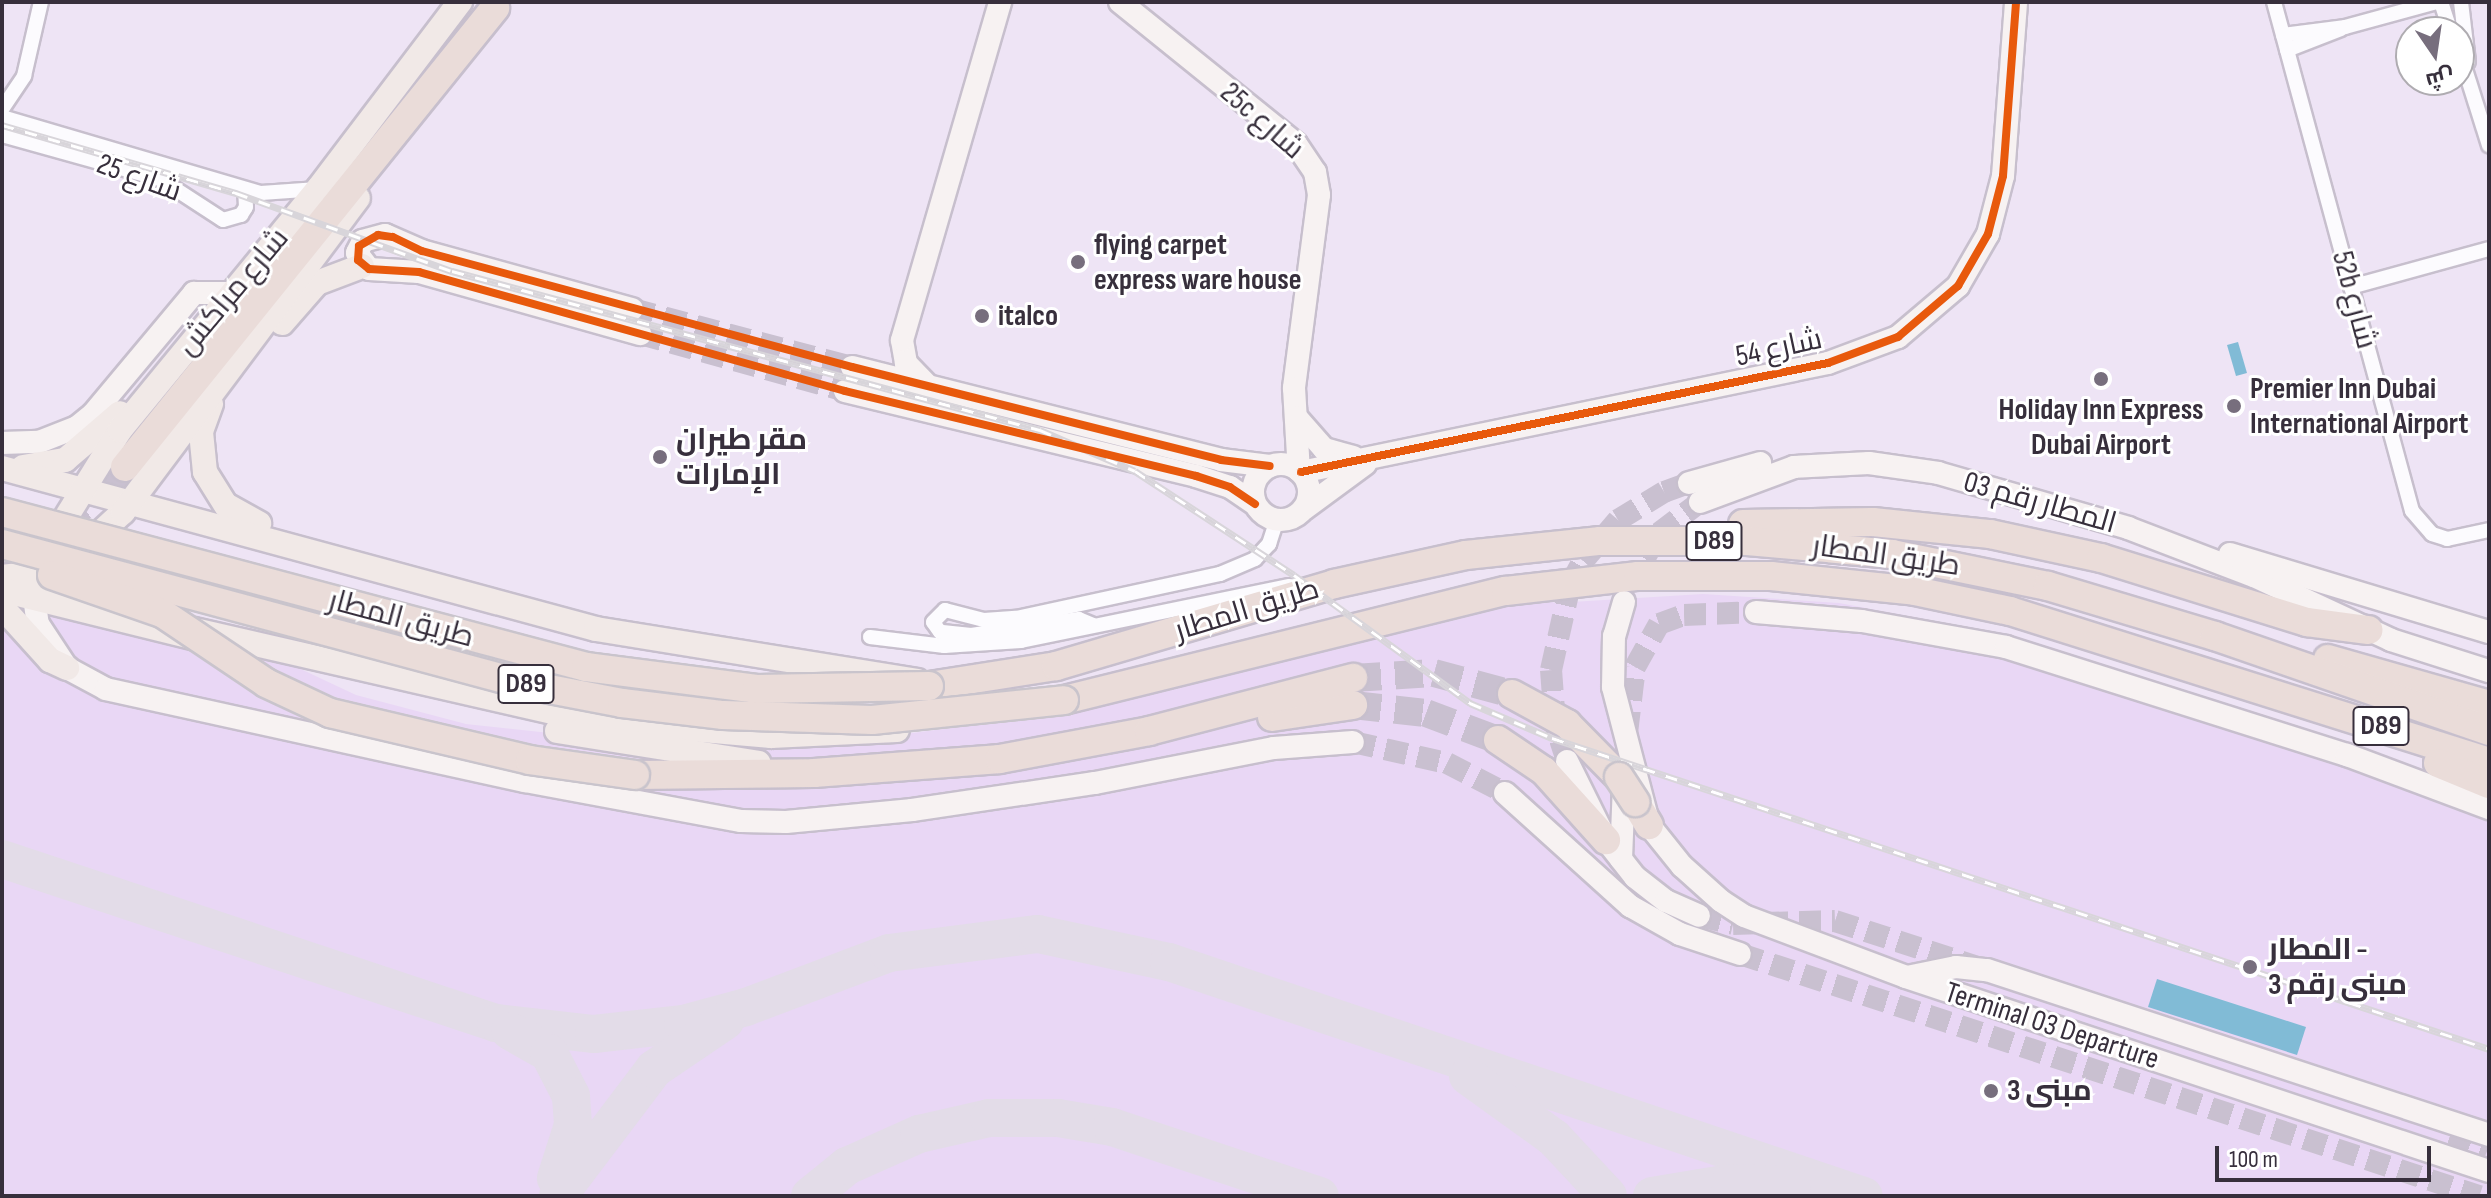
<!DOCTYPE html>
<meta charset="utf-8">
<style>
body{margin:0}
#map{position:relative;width:2491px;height:1198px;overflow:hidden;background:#eee4f5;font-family:"Sofia Sans Condensed",Cairo,sans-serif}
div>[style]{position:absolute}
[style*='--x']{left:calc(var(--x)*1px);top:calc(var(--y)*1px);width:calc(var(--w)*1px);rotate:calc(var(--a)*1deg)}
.built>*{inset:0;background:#e9d7f5}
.water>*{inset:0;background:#81bbd6}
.taxiway>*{height:38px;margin:-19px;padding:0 19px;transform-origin:19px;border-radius:19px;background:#e3dce8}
.secondary-tunnel>*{height:22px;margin-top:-11px;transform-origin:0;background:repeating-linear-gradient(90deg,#c9c0d0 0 22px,transparent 0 33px)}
.highway-tunnel>*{height:28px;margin-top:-14px;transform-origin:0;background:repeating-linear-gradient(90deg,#c9c0d0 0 28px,transparent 0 42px)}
.roads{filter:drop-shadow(2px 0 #c7bfcd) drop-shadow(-2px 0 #c7bfcd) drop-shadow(0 2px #c7bfcd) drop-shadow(0 -2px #c7bfcd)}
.street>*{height:14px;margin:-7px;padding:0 7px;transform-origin:7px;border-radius:7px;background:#fcfbfe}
.secondary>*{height:22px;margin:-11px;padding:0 11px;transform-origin:11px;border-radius:11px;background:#f7f2f2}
.secondary>.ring{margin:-11px;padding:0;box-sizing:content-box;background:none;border:22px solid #f7f2f2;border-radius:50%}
.primary>*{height:24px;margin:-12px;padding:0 12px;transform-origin:12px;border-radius:12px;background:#f1e9e7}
.highway>*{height:28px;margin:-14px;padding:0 14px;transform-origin:14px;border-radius:14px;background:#eadcd9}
.rail>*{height:7px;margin-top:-3.5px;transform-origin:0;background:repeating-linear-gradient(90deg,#fff 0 12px,#d8d5da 0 24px);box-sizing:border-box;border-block:2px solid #d8d5da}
.bridges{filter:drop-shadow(2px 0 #c9c4cc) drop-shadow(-2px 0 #c9c4cc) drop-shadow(0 2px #c9c4cc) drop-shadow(0 -2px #c9c4cc)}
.highway-bridge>*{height:28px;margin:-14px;padding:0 14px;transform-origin:14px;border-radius:14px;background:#eadcd9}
.cycleway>*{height:8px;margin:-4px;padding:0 4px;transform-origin:4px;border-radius:4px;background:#e8590c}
.dots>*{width:22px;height:22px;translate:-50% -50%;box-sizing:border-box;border:4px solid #fff;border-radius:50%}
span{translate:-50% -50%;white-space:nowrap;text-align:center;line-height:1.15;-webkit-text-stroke:6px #fff;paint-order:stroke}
.shield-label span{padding:2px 6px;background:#fff;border:2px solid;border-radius:6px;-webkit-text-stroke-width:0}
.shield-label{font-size:28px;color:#372f3c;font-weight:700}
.street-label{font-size:30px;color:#372f3c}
.poi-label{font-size:30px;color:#372f3c;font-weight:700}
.left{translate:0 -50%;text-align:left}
.frame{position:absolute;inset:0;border:4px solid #372f3c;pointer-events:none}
.north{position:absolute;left:2395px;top:16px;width:80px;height:80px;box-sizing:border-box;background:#fff;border:2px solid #afacb1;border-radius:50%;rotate:167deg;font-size:22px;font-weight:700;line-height:32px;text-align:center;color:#372f3c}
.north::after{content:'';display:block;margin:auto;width:28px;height:36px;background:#776e7d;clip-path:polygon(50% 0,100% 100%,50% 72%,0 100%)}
.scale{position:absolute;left:2215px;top:1146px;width:216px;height:36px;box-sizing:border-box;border:4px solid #372f3c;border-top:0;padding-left:10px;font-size:24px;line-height:28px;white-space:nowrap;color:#372f3c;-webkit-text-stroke:6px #fff;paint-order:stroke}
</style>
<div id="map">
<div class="built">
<i style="clip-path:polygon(1703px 594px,1839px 603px,1989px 631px,2203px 696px,2489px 796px,2489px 1196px,2px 1196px,2px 604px,290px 664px,356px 695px,466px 724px,550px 733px,859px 740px,1051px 715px,1538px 596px,1555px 603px)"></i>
</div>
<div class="water">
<i style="clip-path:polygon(2238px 342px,2247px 373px,2236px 376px,2227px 345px)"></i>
<i style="clip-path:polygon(2157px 979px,2306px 1027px,2297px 1055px,2148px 1007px)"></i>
</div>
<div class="taxiway">
<i style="--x:2;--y:859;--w:521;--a:18.37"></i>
<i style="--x:496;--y:1023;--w:99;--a:6.4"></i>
<i style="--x:594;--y:1034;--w:90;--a:-6.4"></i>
<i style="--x:683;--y:1024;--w:65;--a:-15.1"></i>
<i style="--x:746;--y:1007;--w:153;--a:-20.7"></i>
<i style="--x:889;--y:953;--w:150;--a:-7.3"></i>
<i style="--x:1038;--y:934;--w:134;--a:12.1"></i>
<i style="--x:1169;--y:962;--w:733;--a:18.61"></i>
<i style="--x:510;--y:1031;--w:45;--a:29.4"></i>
<i style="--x:549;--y:1053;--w:48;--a:62.9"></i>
<i style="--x:571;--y:1096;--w:29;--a:86"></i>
<i style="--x:573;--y:1125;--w:56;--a:107.8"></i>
<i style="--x:1468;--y:1076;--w:106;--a:35.8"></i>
<i style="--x:1554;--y:1138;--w:79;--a:47"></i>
<i style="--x:558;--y:1196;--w:159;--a:-52.9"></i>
<i style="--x:654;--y:1069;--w:86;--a:-34.1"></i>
<i style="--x:810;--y:1196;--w:48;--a:-39"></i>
<i style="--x:847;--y:1166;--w:79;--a:-24"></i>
<i style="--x:919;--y:1134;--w:72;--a:-12.9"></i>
<i style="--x:989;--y:1118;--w:69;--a:0"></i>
<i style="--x:1058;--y:1118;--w:55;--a:9.5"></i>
<i style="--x:1112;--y:1127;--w:219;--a:18.4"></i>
<i style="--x:1652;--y:1196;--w:79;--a:-9.5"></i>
<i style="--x:1730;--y:1183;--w:62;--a:1.8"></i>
</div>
<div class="secondary-tunnel">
<i style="--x:632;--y:309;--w:228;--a:14.8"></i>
<i style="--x:640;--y:334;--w:213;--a:15.5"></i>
<i style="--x:1628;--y:587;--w:62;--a:-60.1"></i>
<i style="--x:1659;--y:533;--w:51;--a:-37.1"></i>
<i style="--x:1627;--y:733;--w:66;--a:-83.1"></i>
<i style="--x:1635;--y:667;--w:49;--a:-60.8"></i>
<i style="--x:1659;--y:624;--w:27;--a:-20"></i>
<i style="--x:1684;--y:615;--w:72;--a:-2.4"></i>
<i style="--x:1353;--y:742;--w:96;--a:12.6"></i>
<i style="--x:1447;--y:763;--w:65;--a:27.3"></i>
<i style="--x:1567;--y:761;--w:39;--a:-108"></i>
<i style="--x:1555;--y:724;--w:54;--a:-94.2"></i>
<i style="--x:1551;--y:670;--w:87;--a:-77.4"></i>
<i style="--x:1570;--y:585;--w:27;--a:-62"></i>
<i style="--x:1583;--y:561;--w:54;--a:-49.5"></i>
<i style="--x:1618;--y:520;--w:54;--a:-31.3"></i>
<i style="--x:1664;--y:492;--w:27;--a:-20"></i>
<i style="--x:1699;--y:916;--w:35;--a:13"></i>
<i style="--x:1733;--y:924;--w:102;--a:-1.7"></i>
<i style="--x:1835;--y:921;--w:149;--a:17.9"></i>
<i style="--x:1740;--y:954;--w:778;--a:18.13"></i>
<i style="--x:2451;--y:1133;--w:40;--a:20.2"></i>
</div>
<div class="highway-tunnel">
<i style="--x:2;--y:543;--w:61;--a:-19"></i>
<i style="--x:60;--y:523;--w:57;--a:-36.5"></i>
<i style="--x:106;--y:489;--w:29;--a:-49"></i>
<i style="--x:1353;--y:678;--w:81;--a:-3.5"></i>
<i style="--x:1434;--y:673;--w:81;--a:15.1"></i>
<i style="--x:1353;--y:705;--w:73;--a:6.3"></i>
<i style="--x:1426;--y:713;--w:77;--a:20.6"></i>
</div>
<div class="roads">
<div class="street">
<i style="--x:2274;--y:2;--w:527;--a:74.83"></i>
<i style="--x:2412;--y:511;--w:30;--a:49"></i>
<i style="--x:2432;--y:534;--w:16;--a:18"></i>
<i style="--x:2447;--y:539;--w:43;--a:-12.1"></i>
<i style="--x:2441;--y:2;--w:32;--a:72"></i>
<i style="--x:2461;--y:2;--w:60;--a:83.3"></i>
<i style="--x:2283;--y:35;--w:63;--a:-7.4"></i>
<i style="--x:2345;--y:27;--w:95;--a:-15.2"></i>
<i style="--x:2287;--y:50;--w:58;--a:-21.3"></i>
<i style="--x:2459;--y:50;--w:100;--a:72.5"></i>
<i style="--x:2;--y:109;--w:40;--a:-56"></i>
<i style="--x:24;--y:76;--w:76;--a:-77.1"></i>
<i style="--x:2;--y:117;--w:270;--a:16.4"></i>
<i style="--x:261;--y:193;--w:57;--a:-4"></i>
<i style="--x:2;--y:135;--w:164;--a:15.6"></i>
<i style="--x:160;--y:179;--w:75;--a:33.1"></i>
<i style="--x:223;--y:220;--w:19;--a:-16"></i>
<i style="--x:241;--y:215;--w:9;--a:-58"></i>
<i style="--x:246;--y:207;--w:18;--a:-93"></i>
<i style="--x:2351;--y:287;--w:143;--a:-15.4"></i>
<i style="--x:1093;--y:625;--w:15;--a:-157"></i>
<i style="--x:1079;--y:619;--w:109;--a:171.6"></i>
<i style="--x:971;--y:635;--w:31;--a:-174"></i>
<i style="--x:940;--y:632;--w:12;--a:-125"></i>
<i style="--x:933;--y:622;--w:17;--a:-45"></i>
<i style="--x:945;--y:610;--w:40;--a:14.4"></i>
<i style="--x:984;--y:620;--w:32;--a:-4"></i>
<i style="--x:1016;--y:618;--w:209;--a:-12.2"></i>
<i style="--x:1220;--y:574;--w:38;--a:-23"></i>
<i style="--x:1255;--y:559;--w:21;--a:-47"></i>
<i style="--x:1269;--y:544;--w:25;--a:-72"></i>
<i style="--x:870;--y:637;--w:75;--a:6.9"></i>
<i style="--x:944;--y:646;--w:77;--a:-3.7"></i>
<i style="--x:1021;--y:641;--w:274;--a:-11.6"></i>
</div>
<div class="secondary">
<i style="--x:1120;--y:2;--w:226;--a:38.9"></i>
<i style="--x:1296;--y:144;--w:34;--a:56"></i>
<i style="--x:1315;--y:172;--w:23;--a:80"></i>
<i style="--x:1319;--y:195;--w:195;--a:97.4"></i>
<i style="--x:1294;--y:388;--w:83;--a:86.6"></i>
<i style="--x:632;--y:309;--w:218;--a:-164.6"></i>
<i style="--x:422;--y:251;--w:40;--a:-156.6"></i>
<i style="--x:385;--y:235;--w:23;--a:165"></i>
<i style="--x:363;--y:241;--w:13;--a:117"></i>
<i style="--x:357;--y:253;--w:20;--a:53"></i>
<i style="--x:369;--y:269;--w:50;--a:3.4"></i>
<i style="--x:419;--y:272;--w:230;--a:15.7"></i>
<i style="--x:852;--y:367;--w:381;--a:14.1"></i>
<i style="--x:1221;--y:460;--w:49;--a:7"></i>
<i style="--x:926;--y:384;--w:29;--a:-134"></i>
<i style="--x:906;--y:363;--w:23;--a:-100"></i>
<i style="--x:902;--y:340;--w:352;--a:-73.8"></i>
<i style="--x:845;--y:391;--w:361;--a:13.6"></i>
<i style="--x:1196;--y:476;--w:36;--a:18"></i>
<i style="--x:1230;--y:487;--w:30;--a:34"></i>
<i style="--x:1296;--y:417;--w:43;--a:48.8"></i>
<i style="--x:1324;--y:449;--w:30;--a:15"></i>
<i style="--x:2;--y:443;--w:37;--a:-2"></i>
<i style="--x:39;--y:442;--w:41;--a:-21.5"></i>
<i style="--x:77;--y:427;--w:21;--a:-39"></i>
<i style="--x:93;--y:414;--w:158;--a:-50.1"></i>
<i style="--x:194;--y:293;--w:36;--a:0"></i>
<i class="ring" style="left:1253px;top:464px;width:34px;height:34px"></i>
<i style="--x:1301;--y:472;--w:538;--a:-11.69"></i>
<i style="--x:1828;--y:363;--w:75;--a:-20.4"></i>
<i style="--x:1898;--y:337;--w:79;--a:-40.4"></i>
<i style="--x:1958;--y:286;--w:60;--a:-60"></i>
<i style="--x:1988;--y:234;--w:60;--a:-75.5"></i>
<i style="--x:2003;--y:176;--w:174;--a:-85.7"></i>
<i style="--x:1689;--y:483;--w:74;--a:-15.7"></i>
<i style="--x:1700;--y:502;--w:100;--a:-20.4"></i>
<i style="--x:1794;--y:467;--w:75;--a:-3.1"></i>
<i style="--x:1869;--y:463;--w:70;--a:8.2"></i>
<i style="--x:1938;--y:473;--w:198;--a:16.1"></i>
<i style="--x:2128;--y:528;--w:135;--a:20.9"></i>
<i style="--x:2254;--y:576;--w:151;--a:25"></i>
<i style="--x:2391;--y:640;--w:103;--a:17.6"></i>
<i style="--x:1304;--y:509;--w:76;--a:-36.4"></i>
<i style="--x:2230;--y:554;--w:270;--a:16.8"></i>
<i style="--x:34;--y:597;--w:27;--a:82"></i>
<i style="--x:38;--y:624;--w:53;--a:56.6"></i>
<i style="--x:67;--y:668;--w:44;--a:28.3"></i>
<i style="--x:106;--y:689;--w:429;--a:12.4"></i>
<i style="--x:525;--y:781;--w:220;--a:10.5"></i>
<i style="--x:741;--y:821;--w:45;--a:1.3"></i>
<i style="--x:786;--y:822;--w:127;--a:-5.4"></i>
<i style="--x:912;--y:810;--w:185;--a:-8.4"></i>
<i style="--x:1095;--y:783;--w:182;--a:-11.1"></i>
<i style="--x:1274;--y:748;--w:79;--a:-4.3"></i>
<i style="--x:1624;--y:602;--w:35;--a:106"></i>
<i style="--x:1614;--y:636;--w:51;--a:91.1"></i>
<i style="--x:1613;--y:687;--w:143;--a:75.4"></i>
<i style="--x:1649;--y:825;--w:53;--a:51.2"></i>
<i style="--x:1682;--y:866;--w:52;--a:41.9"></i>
<i style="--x:1721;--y:901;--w:27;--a:33"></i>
<i style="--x:1744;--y:916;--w:173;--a:20.6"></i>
<i style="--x:1906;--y:977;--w:614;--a:18.41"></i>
<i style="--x:1756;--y:612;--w:106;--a:4.9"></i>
<i style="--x:1862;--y:621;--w:146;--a:10.2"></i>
<i style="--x:2006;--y:647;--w:358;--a:17.6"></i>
<i style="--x:2347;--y:755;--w:152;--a:20.5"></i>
<i style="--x:1567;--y:761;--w:88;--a:63.7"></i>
<i style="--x:1606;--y:840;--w:47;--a:51.9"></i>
<i style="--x:1635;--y:877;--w:39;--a:38"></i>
<i style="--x:1666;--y:901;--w:36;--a:24"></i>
<i style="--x:1505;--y:793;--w:169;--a:42.1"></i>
<i style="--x:1630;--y:906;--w:57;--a:29.2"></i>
<i style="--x:1680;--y:934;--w:63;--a:18.4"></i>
<i style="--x:1621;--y:859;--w:76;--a:-87.7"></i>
<i style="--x:1907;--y:977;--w:50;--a:-11.5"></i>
<i style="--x:1956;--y:967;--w:31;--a:6"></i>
<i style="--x:1987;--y:970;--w:528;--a:18.19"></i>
</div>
<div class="primary">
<i style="--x:282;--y:323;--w:53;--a:-48.8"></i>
<i style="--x:317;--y:283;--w:48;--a:-20.7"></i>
<i style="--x:211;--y:404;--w:30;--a:110"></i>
<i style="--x:201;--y:432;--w:40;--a:84.3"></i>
<i style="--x:205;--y:472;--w:39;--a:58"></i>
<i style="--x:226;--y:505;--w:38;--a:29"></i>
<i style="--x:23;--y:467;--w:43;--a:-9.5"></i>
<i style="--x:65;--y:460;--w:72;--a:-40.5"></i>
<i style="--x:2;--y:468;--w:615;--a:15.17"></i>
<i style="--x:596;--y:629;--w:325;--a:9.2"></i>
<i style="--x:2;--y:577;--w:38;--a:-7"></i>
<i style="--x:40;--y:572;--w:37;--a:-24"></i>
<i style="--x:74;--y:557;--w:67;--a:-42.6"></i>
<i style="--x:123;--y:512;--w:392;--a:-53.2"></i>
<i style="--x:2;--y:590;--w:200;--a:13.9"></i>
<i style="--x:34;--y:597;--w:69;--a:-70.5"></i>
<i style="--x:57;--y:532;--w:120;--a:-58.3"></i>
<i style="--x:120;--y:430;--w:312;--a:-50.6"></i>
<i style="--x:318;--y:189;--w:235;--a:-52.8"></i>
<i style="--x:2;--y:607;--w:72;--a:47.8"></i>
<i style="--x:50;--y:660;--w:19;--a:25"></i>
<i style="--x:194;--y:630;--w:403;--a:12.9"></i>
<i style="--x:587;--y:720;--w:185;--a:5"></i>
<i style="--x:771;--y:736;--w:126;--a:-2.7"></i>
<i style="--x:557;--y:731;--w:204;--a:9"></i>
</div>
<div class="highway">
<i style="--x:125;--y:467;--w:590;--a:-51.13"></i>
<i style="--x:1743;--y:524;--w:130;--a:-0.9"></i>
<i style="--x:1873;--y:522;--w:118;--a:5.9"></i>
<i style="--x:1990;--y:534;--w:114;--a:12.2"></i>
<i style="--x:2101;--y:558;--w:216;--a:17.3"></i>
<i style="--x:2307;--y:622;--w:62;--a:7.5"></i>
<i style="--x:2328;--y:659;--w:167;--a:15.9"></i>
<i style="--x:929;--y:686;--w:129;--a:-8.9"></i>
<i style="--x:1056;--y:666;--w:290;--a:-16.4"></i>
<i style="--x:1334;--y:584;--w:135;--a:-12.4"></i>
<i style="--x:1466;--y:555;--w:135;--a:-6"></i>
<i style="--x:1600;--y:541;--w:147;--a:0"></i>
<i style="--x:1747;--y:541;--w:146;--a:5.1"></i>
<i style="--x:1892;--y:554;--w:159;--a:11.6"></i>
<i style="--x:2048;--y:586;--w:174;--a:16.7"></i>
<i style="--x:2215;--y:636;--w:290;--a:19.1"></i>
<i style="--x:1512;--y:694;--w:63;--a:28.6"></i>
<i style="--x:1567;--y:724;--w:74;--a:45.5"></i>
<i style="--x:1064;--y:700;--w:455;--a:-13.9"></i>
<i style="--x:1506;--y:591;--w:133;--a:-6.5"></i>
<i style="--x:1638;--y:576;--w:133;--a:0"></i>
<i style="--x:1771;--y:576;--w:145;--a:5.9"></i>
<i style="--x:1915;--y:591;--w:97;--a:11.9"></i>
<i style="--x:2010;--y:611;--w:502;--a:17.5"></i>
<i style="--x:1272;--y:717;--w:82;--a:-8.4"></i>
<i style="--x:1498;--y:740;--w:55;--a:34"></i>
<i style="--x:1544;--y:771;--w:93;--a:48.1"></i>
<i style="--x:2438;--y:763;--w:55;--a:22.4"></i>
<i style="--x:635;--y:775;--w:179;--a:-0.6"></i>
<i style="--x:814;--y:773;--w:187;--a:-4.3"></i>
<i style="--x:1000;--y:759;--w:152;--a:-10.6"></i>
<i style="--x:1149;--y:731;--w:211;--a:-14.6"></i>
<i style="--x:1635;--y:802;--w:27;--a:59"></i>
</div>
</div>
<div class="rail">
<i style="--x:2;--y:125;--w:244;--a:16.2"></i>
<i style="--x:236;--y:193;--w:230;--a:19.9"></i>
<i style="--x:452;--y:271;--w:609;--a:15.13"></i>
<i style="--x:1040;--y:430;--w:103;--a:23.3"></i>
<i style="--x:1135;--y:471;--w:190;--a:33.2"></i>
<i style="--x:1294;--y:575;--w:218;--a:36"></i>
<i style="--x:1470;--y:703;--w:89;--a:23.1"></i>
<i style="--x:1552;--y:738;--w:987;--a:18.36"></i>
</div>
<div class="bridges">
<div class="highway-bridge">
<i style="--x:2;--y:512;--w:604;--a:14.86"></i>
<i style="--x:586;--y:667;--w:172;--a:7.3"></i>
<i style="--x:757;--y:689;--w:172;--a:-1"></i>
<i style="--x:2;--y:544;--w:539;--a:15.04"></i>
<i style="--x:523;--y:684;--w:101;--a:10.9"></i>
<i style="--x:622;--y:703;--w:102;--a:6.8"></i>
<i style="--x:723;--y:715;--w:149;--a:1.9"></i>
<i style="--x:872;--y:720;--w:193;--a:-5.9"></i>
<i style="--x:52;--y:575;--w:116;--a:19.1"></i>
<i style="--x:162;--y:613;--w:125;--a:33.9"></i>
<i style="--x:266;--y:683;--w:71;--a:25.1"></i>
<i style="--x:330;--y:713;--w:205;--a:13.2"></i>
<i style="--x:530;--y:760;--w:106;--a:8.1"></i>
<i style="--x:1619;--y:777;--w:30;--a:57"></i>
</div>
</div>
<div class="cycleway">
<i style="--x:1301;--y:472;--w:538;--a:-11.69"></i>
<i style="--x:1828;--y:363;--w:75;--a:-20.4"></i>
<i style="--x:1898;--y:337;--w:79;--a:-40.4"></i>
<i style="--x:1958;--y:286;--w:60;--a:-60"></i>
<i style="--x:1988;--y:234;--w:60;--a:-75.5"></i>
<i style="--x:2003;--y:176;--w:174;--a:-85.7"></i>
<i style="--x:1255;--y:504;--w:30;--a:-146"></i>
<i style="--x:1230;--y:487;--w:36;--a:-162"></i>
<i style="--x:1196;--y:476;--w:361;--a:-166.4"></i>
<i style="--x:845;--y:391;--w:442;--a:-164.4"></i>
<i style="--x:419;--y:272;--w:50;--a:-176.6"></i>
<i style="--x:369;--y:269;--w:14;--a:-141"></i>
<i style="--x:358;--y:260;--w:14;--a:-86"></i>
<i style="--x:359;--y:246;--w:22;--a:-30"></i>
<i style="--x:378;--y:235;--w:15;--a:8"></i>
<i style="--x:393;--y:237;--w:32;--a:26"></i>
<i style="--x:422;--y:251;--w:445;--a:15.1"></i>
<i style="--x:852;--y:367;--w:381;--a:14.1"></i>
<i style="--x:1221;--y:460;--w:49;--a:7"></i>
</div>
<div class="dots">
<i style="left:1078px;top:262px;background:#776e7d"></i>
<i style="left:982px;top:316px;background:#776e7d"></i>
<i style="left:2101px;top:379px;background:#776e7d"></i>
<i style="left:2234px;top:406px;background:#776e7d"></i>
<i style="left:660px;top:457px;background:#776e7d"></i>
<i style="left:2250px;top:967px;background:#776e7d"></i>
<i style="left:1991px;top:1091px;background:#776e7d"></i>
</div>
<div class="shield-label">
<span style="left:1714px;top:541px">D89</span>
<span style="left:526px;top:684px">D89</span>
<span style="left:2381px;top:726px">D89</span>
</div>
<div class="street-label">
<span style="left:1262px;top:121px;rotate:41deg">25c شارع</span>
<span style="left:139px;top:178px;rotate:20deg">شارع 25</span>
<span style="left:233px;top:292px;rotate:-50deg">شارع مراكش</span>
<span style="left:2354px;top:300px;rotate:75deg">52b شارع</span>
<span style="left:1779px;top:348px;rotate:-12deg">شارع 54</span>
<span style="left:2040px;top:503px;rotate:16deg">المطار رقم 03</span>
<span style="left:1886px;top:556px;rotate:8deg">طريق المطار</span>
<span style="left:1247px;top:610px;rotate:-17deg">طريق المطار</span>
<span style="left:401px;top:619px;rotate:15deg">طريق المطار</span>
<span style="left:2052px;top:1026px;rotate:18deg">Terminal 03 Departure</span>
</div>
<div class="poi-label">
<span class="left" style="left:1094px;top:262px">flying carpet<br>express ware house</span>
<span class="left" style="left:998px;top:316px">italco</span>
<span class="left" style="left:2250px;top:406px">Premier Inn Dubai<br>International Airport</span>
<span style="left:2101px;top:427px">Holiday Inn Express<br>Dubai Airport</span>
<span class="left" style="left:676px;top:457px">مقر طيران<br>الإمارات</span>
<span class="left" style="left:2268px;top:967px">المطار -<br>مبنى رقم 3</span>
<span class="left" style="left:2007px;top:1091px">مبنى 3</span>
</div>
<div class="frame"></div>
<div class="north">ش</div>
<div class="scale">100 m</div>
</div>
